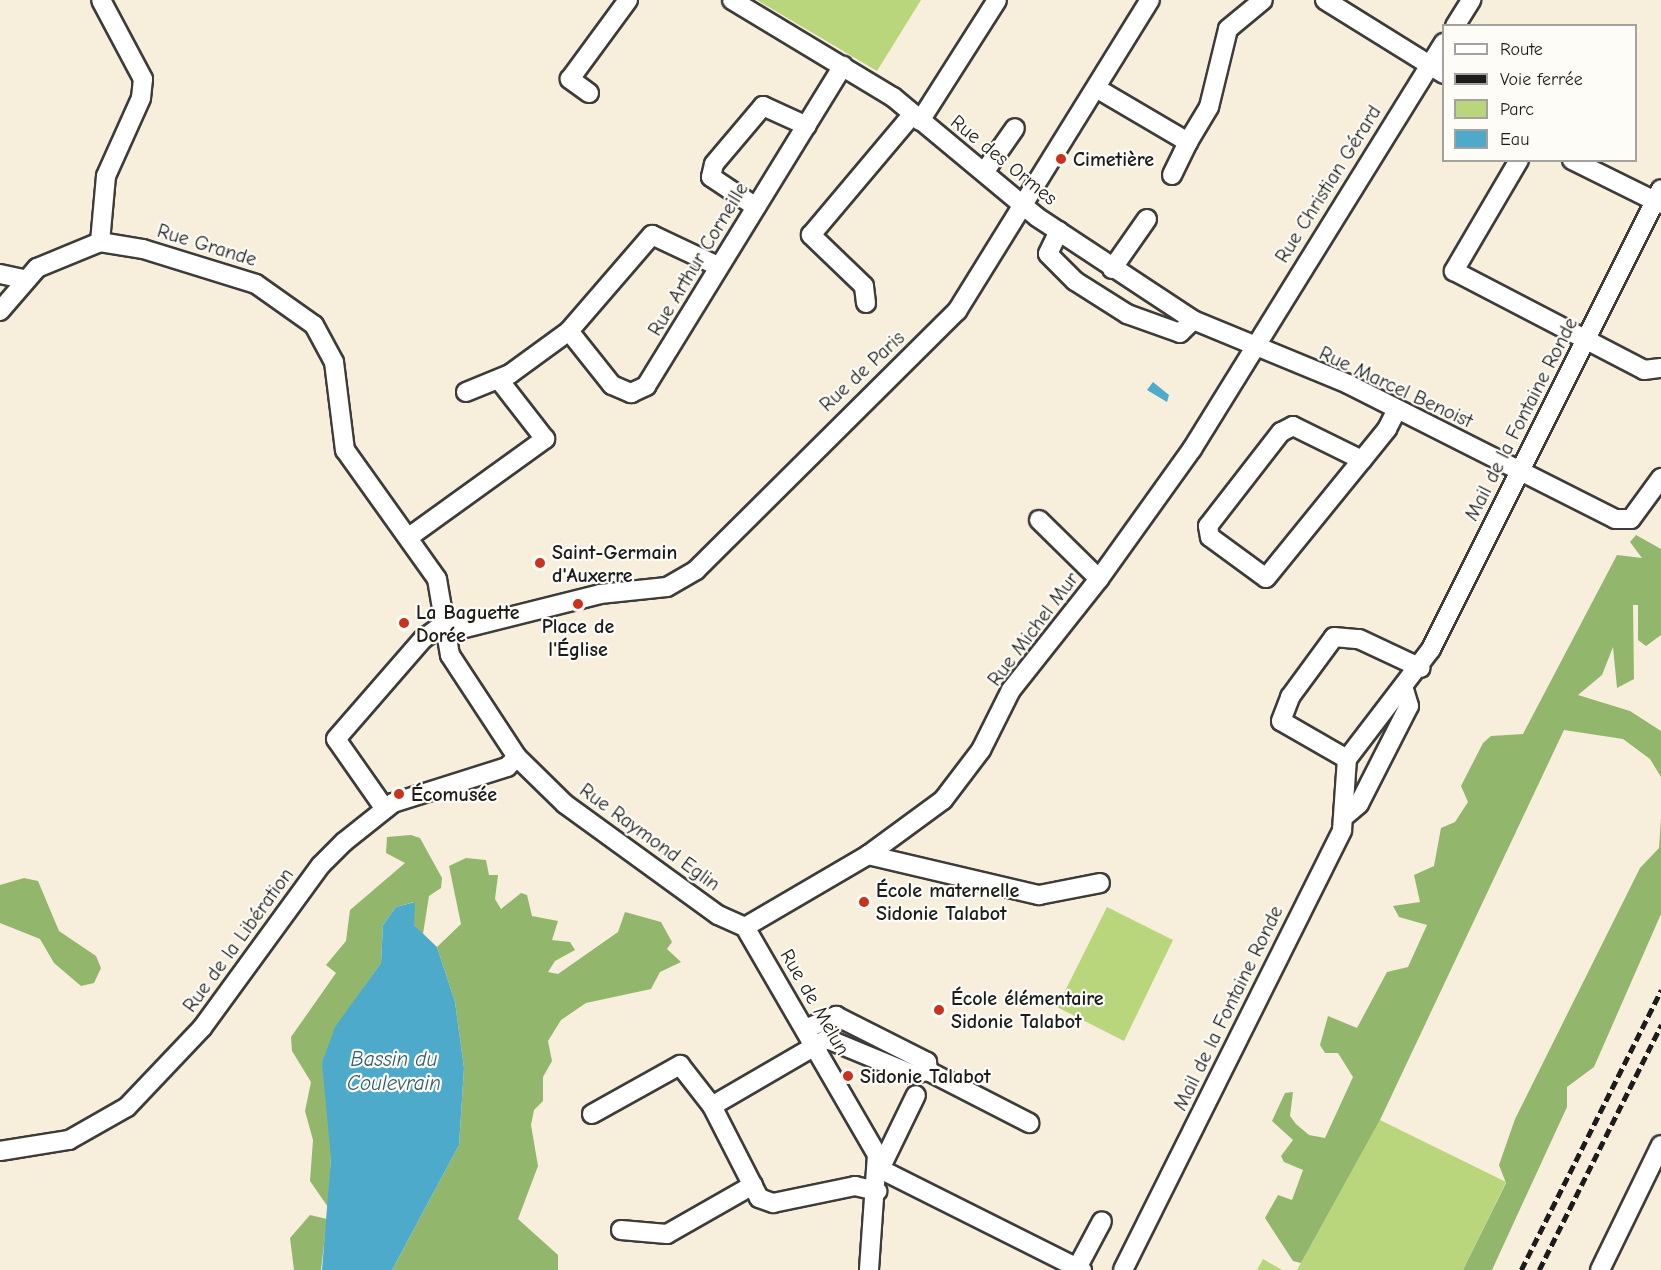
<!DOCTYPE html>
<meta charset="utf-8">
<style>
body{margin:0}
#map{position:relative;width:1661px;height:1270px;overflow:hidden;background:#f7eedc;font-family:"Comic Neue",sans-serif}
div>[style]{position:absolute}
[style*='--x']{left:calc(var(--x)*1px);top:calc(var(--y)*1px);width:calc(var(--w)*1px);rotate:calc(var(--a)*1deg)}
.green>*{inset:0;background:#b9d67c}
.forest>*{inset:0;background:#92b76c}
.water>*{inset:0;background:#4daacb}
.roads{filter:drop-shadow(2px 0 #3d3c39) drop-shadow(-2px 0 #3d3c39) drop-shadow(0 2px #3d3c39) drop-shadow(0 -2px #3d3c39)}
.minor>*{height:18px;margin:-9px;padding:0 9px;transform-origin:9px;border-radius:9px;background:#fff}
.rail>*{height:4.5px;margin-top:-2.25px;transform-origin:0;background:repeating-linear-gradient(90deg,#1c1c1c 0 9px,transparent 0 13.5px)}
.dots>*{width:16px;height:16px;translate:-50% -50%;box-sizing:border-box;border:3px solid #fdfcf7;border-radius:50%}
span{translate:-50% -50%;white-space:nowrap;text-align:center;line-height:1.15;-webkit-text-stroke:4.5px #fdfcf7;paint-order:stroke}
.poi-label{font-size:20px;color:#1c1c1c;font-weight:700}
.left{translate:0 -50%;text-align:left}
.street-label{font-size:20px;color:#1c1c1c}
.water-label{font-size:21px;color:#325c6b;font-style:italic}
.legend{position:absolute;left:1442px;top:24px;width:195px;height:138px;box-sizing:border-box;background:#fdfcf7;border:2px solid #a3a29f;margin:0;padding:8px 10px;list-style:none;font-size:18px;color:#1c1c1c}
.legend li{display:flex;align-items:center;gap:12px;height:30px}
.legend b{width:30px;border:2px solid #a3a29f}
</style>
<div id="map">
<div class="green">
<i style="clip-path:polygon(757px 0,921px 0,877px 71px)"></i>
<i style="clip-path:polygon(1107px 907px,1173px 940px,1124px 1041px,1057px 1007px)"></i>
<i style="clip-path:polygon(1380px 1120px,1506px 1182px,1463px 1270px,1297px 1270px)"></i>
<i style="clip-path:polygon(1263px 1259px,1282px 1270px,1257px 1270px)"></i>
</div>
<div class="forest">
<i style="clip-path:polygon(1636px 535px,1661px 549px,1661px 635px,1646px 646px,1638px 640px,1638px 605px,1633px 605px,1634px 679px,1617px 688px,1613px 647px,1602px 675px,1578px 695px,1630px 711px,1661px 731px,1661px 777px,1650px 759px,1623px 739px,1564px 730px,1380px 1120px,1301px 1263px,1293px 1261px,1265px 1218px,1278px 1195px,1292px 1200px,1303px 1170px,1284px 1162px,1281px 1156px,1293px 1140px,1272px 1121px,1285px 1093px,1293px 1092px,1290px 1116px,1296px 1124px,1309px 1135px,1325px 1138px,1353px 1077px,1338px 1053px,1325px 1053px,1320px 1045px,1328px 1016px,1357px 1028px,1387px 972px,1408px 967px,1427px 925px,1399px 917px,1393px 906px,1420px 902px,1414px 875px,1434px 866px,1441px 828px,1455px 822px,1468px 802px,1461px 786px,1483px 743px,1491px 736px,1523px 734px,1617px 555px,1642px 558px,1630px 542px)"></i>
<i style="clip-path:polygon(1661px 818px,1661px 914px,1594px 1067px,1567px 1087px,1567px 1107px,1492px 1270px,1463px 1270px,1506px 1183px,1499px 1165px,1515px 1119px,1640px 868px,1659px 848px)"></i>
<i style="clip-path:polygon(411px 835px,420px 838px,442px 878px,441px 888px,429px 896px,423px 934px,414px 925px,414px 902px,396px 907px,383px 925px,381px 963px,364px 987px,331px 1157px,328px 1207px,310px 1181px,313px 1140px,305px 1111px,311px 1082px,292px 1051px,291px 1037px,336px 973px,326px 965px,346px 941px,350px 910px,405px 863px,386px 853px,387px 837px)"></i>
<i style="clip-path:polygon(466px 858px,486px 860px,489px 875px,498px 875px,495px 899px,501px 909px,521px 893px,527px 895px,532px 916px,558px 921px,552px 940px,570px 942px,575px 950px,555px 961px,548px 972px,558px 974px,618px 932px,625px 912px,661px 922px,672px 942px,667px 949px,681px 962px,660px 972px,651px 989px,586px 1003px,561px 1020px,548px 1041px,552px 1061px,543px 1077px,543px 1101px,534px 1110px,531px 1125px,538px 1166px,518px 1219px,558px 1255px,558px 1270px,392px 1270px,459px 1145px,464px 1068px,455px 1002px,437px 947px,461px 924px,449px 866px)"></i>
<i style="clip-path:polygon(24px 878px,38px 881px,59px 931px,96px 956px,101px 968px,94px 983px,81px 986px,54px 963px,40px 939px,0 923px,0 885px)"></i>
<i style="clip-path:polygon(310px 1215px,327px 1219px,321px 1270px,294px 1270px,290px 1238px)"></i>
</div>
<div class="water">
<i style="clip-path:polygon(1153px 382px,1169px 395px,1167px 402px,1147px 390px)"></i>
<i style="clip-path:polygon(415px 902px,414px 925px,437px 947px,455px 1002px,464px 1068px,459px 1145px,392px 1270px,322px 1270px,331px 1158px,322px 1063px,335px 1027px,381px 963px,383px 925px,396px 907px)"></i>
</div>
<div class="roads">
<div class="minor">
<i style="--x:732;--y:0;--w:188;--a:31.1"></i>
<i style="--x:893;--y:97;--w:187;--a:39.8"></i>
<i style="--x:1037;--y:217;--w:187;--a:33.4"></i>
<i style="--x:1193;--y:320;--w:168;--a:22.4"></i>
<i style="--x:1348;--y:384;--w:299;--a:26.8"></i>
<i style="--x:1615;--y:519;--w:16;--a:0"></i>
<i style="--x:1631;--y:519;--w:51;--a:-53.8"></i>
<i style="--x:1325;--y:0;--w:140;--a:31.9"></i>
<i style="--x:1455;--y:26;--w:31;--a:-58"></i>
<i style="--x:1096;--y:88;--w:107;--a:30.4"></i>
<i style="--x:1188;--y:142;--w:41;--a:-59"></i>
<i style="--x:1209;--y:107;--w:80;--a:-76.3"></i>
<i style="--x:1228;--y:29;--w:45;--a:-39.6"></i>
<i style="--x:589;--y:93;--w:24;--a:-144"></i>
<i style="--x:570;--y:79;--w:98;--a:-53.7"></i>
<i style="--x:920;--y:121;--w:143;--a:-57.5"></i>
<i style="--x:1519;--y:160;--w:129;--a:120.4"></i>
<i style="--x:1454;--y:271;--w:214;--a:27.5"></i>
<i style="--x:1644;--y:370;--w:17;--a:-7"></i>
<i style="--x:1572;--y:160;--w:99;--a:26.3"></i>
<i style="--x:985;--y:171;--w:52;--a:-55.1"></i>
<i style="--x:1172;--y:175;--w:37;--a:-64"></i>
<i style="--x:756;--y:207;--w:54;--a:-146.3"></i>
<i style="--x:711;--y:177;--w:13;--a:-77"></i>
<i style="--x:714;--y:164;--w:76;--a:-49.8"></i>
<i style="--x:763;--y:106;--w:48;--a:24.4"></i>
<i style="--x:1059;--y:231;--w:25;--a:116"></i>
<i style="--x:1048;--y:254;--w:38;--a:45"></i>
<i style="--x:1075;--y:281;--w:62;--a:32.4"></i>
<i style="--x:1127;--y:314;--w:56;--a:19.7"></i>
<i style="--x:1180;--y:333;--w:18;--a:-45"></i>
<i style="--x:100;--y:242;--w:66;--a:-84.8"></i>
<i style="--x:106;--y:176;--w:85;--a:-65.8"></i>
<i style="--x:141;--y:98;--w:19;--a:-84"></i>
<i style="--x:143;--y:79;--w:89;--a:-118"></i>
<i style="--x:1112;--y:269;--w:61;--a:-55"></i>
<i style="--x:0;--y:274;--w:25;--a:12"></i>
<i style="--x:866;--y:303;--w:17;--a:-97"></i>
<i style="--x:864;--y:286;--w:74;--a:-136.1"></i>
<i style="--x:811;--y:235;--w:158;--a:-49.9"></i>
<i style="--x:0;--y:311;--w:57;--a:-49.3"></i>
<i style="--x:37;--y:268;--w:68;--a:-22.4"></i>
<i style="--x:100;--y:242;--w:44;--a:9.2"></i>
<i style="--x:143;--y:249;--w:118;--a:17.2"></i>
<i style="--x:256;--y:284;--w:71;--a:35.3"></i>
<i style="--x:314;--y:325;--w:42;--a:61.6"></i>
<i style="--x:334;--y:362;--w:89;--a:82.9"></i>
<i style="--x:345;--y:450;--w:158;--a:54.5"></i>
<i style="--x:437;--y:579;--w:77;--a:80.3"></i>
<i style="--x:450;--y:655;--w:122;--a:56.7"></i>
<i style="--x:517;--y:757;--w:67;--a:44.4"></i>
<i style="--x:565;--y:804;--w:189;--a:36"></i>
<i style="--x:718;--y:915;--w:30;--a:24"></i>
<i style="--x:569;--y:331;--w:69;--a:51.5"></i>
<i style="--x:612;--y:385;--w:21;--a:23"></i>
<i style="--x:631;--y:393;--w:17;--a:-25"></i>
<i style="--x:646;--y:386;--w:376;--a:-58.4"></i>
<i style="--x:466;--y:392;--w:48;--a:-22.2"></i>
<i style="--x:510;--y:374;--w:73;--a:-36.1"></i>
<i style="--x:569;--y:331;--w:127;--a:-49.2"></i>
<i style="--x:652;--y:235;--w:73;--a:25.2"></i>
<i style="--x:1362;--y:460;--w:77;--a:-153.8"></i>
<i style="--x:1293;--y:426;--w:13;--a:153"></i>
<i style="--x:1281;--y:432;--w:119;--a:127.8"></i>
<i style="--x:1208;--y:526;--w:11;--a:80"></i>
<i style="--x:1210;--y:537;--w:69;--a:36.2"></i>
<i style="--x:1266;--y:578;--w:152;--a:-50.9"></i>
<i style="--x:1362;--y:460;--w:40;--a:-51"></i>
<i style="--x:1387;--y:429;--w:22;--a:-63"></i>
<i style="--x:1039;--y:520;--w:84;--a:44.5"></i>
<i style="--x:409;--y:537;--w:168;--a:-35.8"></i>
<i style="--x:545;--y:439;--w:75;--a:-127.9"></i>
<i style="--x:444;--y:624;--w:18;--a:16"></i>
<i style="--x:461;--y:629;--w:143;--a:-14.1"></i>
<i style="--x:600;--y:594;--w:67;--a:-6"></i>
<i style="--x:667;--y:587;--w:34;--a:-30"></i>
<i style="--x:696;--y:570;--w:368;--a:-44.8"></i>
<i style="--x:957;--y:311;--w:366;--a:-58.2"></i>
<i style="--x:1347;--y:759;--w:76;--a:-150.1"></i>
<i style="--x:1281;--y:721;--w:26;--a:-69"></i>
<i style="--x:1290;--y:697;--w:74;--a:-53.7"></i>
<i style="--x:1334;--y:637;--w:25;--a:5"></i>
<i style="--x:1359;--y:639;--w:68;--a:25.1"></i>
<i style="--x:385;--y:809;--w:85;--a:-125"></i>
<i style="--x:336;--y:739;--w:133;--a:-49"></i>
<i style="--x:423;--y:639;--w:26;--a:-36"></i>
<i style="--x:1346;--y:815;--w:17;--a:-40"></i>
<i style="--x:1359;--y:804;--w:110;--a:-63"></i>
<i style="--x:1409;--y:706;--w:17;--a:-107"></i>
<i style="--x:868;--y:855;--w:176;--a:13.2"></i>
<i style="--x:1039;--y:895;--w:62;--a:-11.1"></i>
<i style="--x:745;--y:927;--w:143;--a:-30.3"></i>
<i style="--x:868;--y:855;--w:93;--a:-36.3"></i>
<i style="--x:943;--y:800;--w:63;--a:-52.8"></i>
<i style="--x:981;--y:750;--w:67;--a:-63.4"></i>
<i style="--x:1011;--y:690;--w:142;--a:-51.6"></i>
<i style="--x:1099;--y:579;--w:160;--a:-54.4"></i>
<i style="--x:1192;--y:449;--w:478;--a:-58.2"></i>
<i style="--x:745;--y:927;--w:263;--a:59.9"></i>
<i style="--x:877;--y:1155;--w:115;--a:94"></i>
<i style="--x:805;--y:1029;--w:34;--a:-23"></i>
<i style="--x:836;--y:1016;--w:102;--a:26.8"></i>
<i style="--x:927;--y:1062;--w:9;--a:84"></i>
<i style="--x:928;--y:1071;--w:16;--a:169"></i>
<i style="--x:912;--y:1074;--w:92;--a:-157.6"></i>
<i style="--x:827;--y:1039;--w:133;--a:149.8"></i>
<i style="--x:712;--y:1106;--w:103;--a:62.9"></i>
<i style="--x:759;--y:1198;--w:15;--a:20"></i>
<i style="--x:773;--y:1203;--w:84;--a:-11.7"></i>
<i style="--x:855;--y:1186;--w:23;--a:13"></i>
<i style="--x:928;--y:1071;--w:114;--a:27.2"></i>
<i style="--x:592;--y:1114;--w:101;--a:-29.1"></i>
<i style="--x:680;--y:1065;--w:52;--a:52"></i>
<i style="--x:0;--y:1151;--w:70;--a:-9.1"></i>
<i style="--x:69;--y:1140;--w:67;--a:-29.6"></i>
<i style="--x:127;--y:1107;--w:109;--a:-46.5"></i>
<i style="--x:202;--y:1028;--w:202;--a:-53.9"></i>
<i style="--x:321;--y:865;--w:33;--a:-45"></i>
<i style="--x:344;--y:842;--w:63;--a:-38.5"></i>
<i style="--x:393;--y:803;--w:120;--a:-17.5"></i>
<i style="--x:507;--y:767;--w:14;--a:-45"></i>
<i style="--x:880;--y:1169;--w:226;--a:26.6"></i>
<i style="--x:880;--y:1169;--w:82;--a:-64.1"></i>
<i style="--x:621;--y:1230;--w:46;--a:5"></i>
<i style="--x:667;--y:1234;--w:99;--a:-29.7"></i>
<i style="--x:1076;--y:1270;--w:55;--a:-62"></i>
<i style="--x:1123;--y:1270;--w:491;--a:-63.5"></i>
<i style="--x:1342;--y:830;--w:71;--a:-86"></i>
<i style="--x:1347;--y:759;--w:138;--a:-52.6"></i>
<i style="--x:1431;--y:649;--w:514;--a:-63.43"></i>
<i style="--x:1600;--y:1270;--w:139;--a:-64"></i>
</div>
</div>
<div class="rail">
<i style="--x:1521;--y:1270;--w:313;--a:-63.4"></i>
<i style="--x:1539;--y:1270;--w:274;--a:-63.5"></i>
</div>
<div class="dots">
<i style="left:1061px;top:159px;background:#c8321e"></i>
<i style="left:540px;top:563px;background:#c8321e"></i>
<i style="left:578px;top:604px;background:#c8321e"></i>
<i style="left:404px;top:623px;background:#c8321e"></i>
<i style="left:399px;top:794px;background:#c8321e"></i>
<i style="left:864px;top:902px;background:#c8321e"></i>
<i style="left:939px;top:1010px;background:#c8321e"></i>
<i style="left:848px;top:1076px;background:#c8321e"></i>
</div>
<div class="poi-label">
<span class="left" style="left:1073px;top:159px">Cimetière</span>
<span class="left" style="left:552px;top:564px">Saint-Germain<br>d'Auxerre</span>
<span class="left" style="left:416px;top:624px">La Baguette<br>Dorée</span>
<span style="left:578px;top:638px">Place de<br>l'Église</span>
<span class="left" style="left:411px;top:794px">Écomusée</span>
<span class="left" style="left:876px;top:902px">École maternelle<br>Sidonie Talabot</span>
<span class="left" style="left:951px;top:1010px">École élémentaire<br>Sidonie Talabot</span>
<span class="left" style="left:860px;top:1076px">Sidonie Talabot</span>
</div>
<div class="street-label">
<span style="left:1004px;top:160px;rotate:39deg">Rue des Ormes</span>
<span style="left:1328px;top:184px;rotate:-58deg">Rue Christian Gérard</span>
<span style="left:207px;top:245px;rotate:17deg">Rue Grande</span>
<span style="left:698px;top:259px;rotate:-59deg">Rue Arthur Corneille</span>
<span style="left:862px;top:371px;rotate:-43deg">Rue de Paris</span>
<span style="left:1396px;top:387px;rotate:25deg">Rue Marcel Benoist</span>
<span style="left:1521px;top:419px;rotate:-63deg">Mail de la Fontaine Ronde</span>
<span style="left:1033px;top:629px;rotate:-53deg">Rue Michel Mur</span>
<span style="left:650px;top:837px;rotate:36deg">Rue Raymond Eglin</span>
<span style="left:238px;top:940px;rotate:-54deg">Rue de la Libération</span>
<span style="left:815px;top:1002px;rotate:60deg">Rue de Melun</span>
<span style="left:1228px;top:1008px;rotate:-64deg">Mail de la Fontaine Ronde</span>
</div>
<div class="water-label">
<span style="left:394px;top:1071px">Bassin du<br>Coulevrain</span>
</div>
<ul class="legend">
<li><b style="height:8px;background:#fff"></b>Route</li>
<li><b style="height:8px;background:#1c1c1c"></b>Voie ferrée</li>
<li><b style="height:16px;background:#b9d67c"></b>Parc</li>
<li><b style="height:16px;background:#4daacb"></b>Eau</li>
</ul>
</div>
